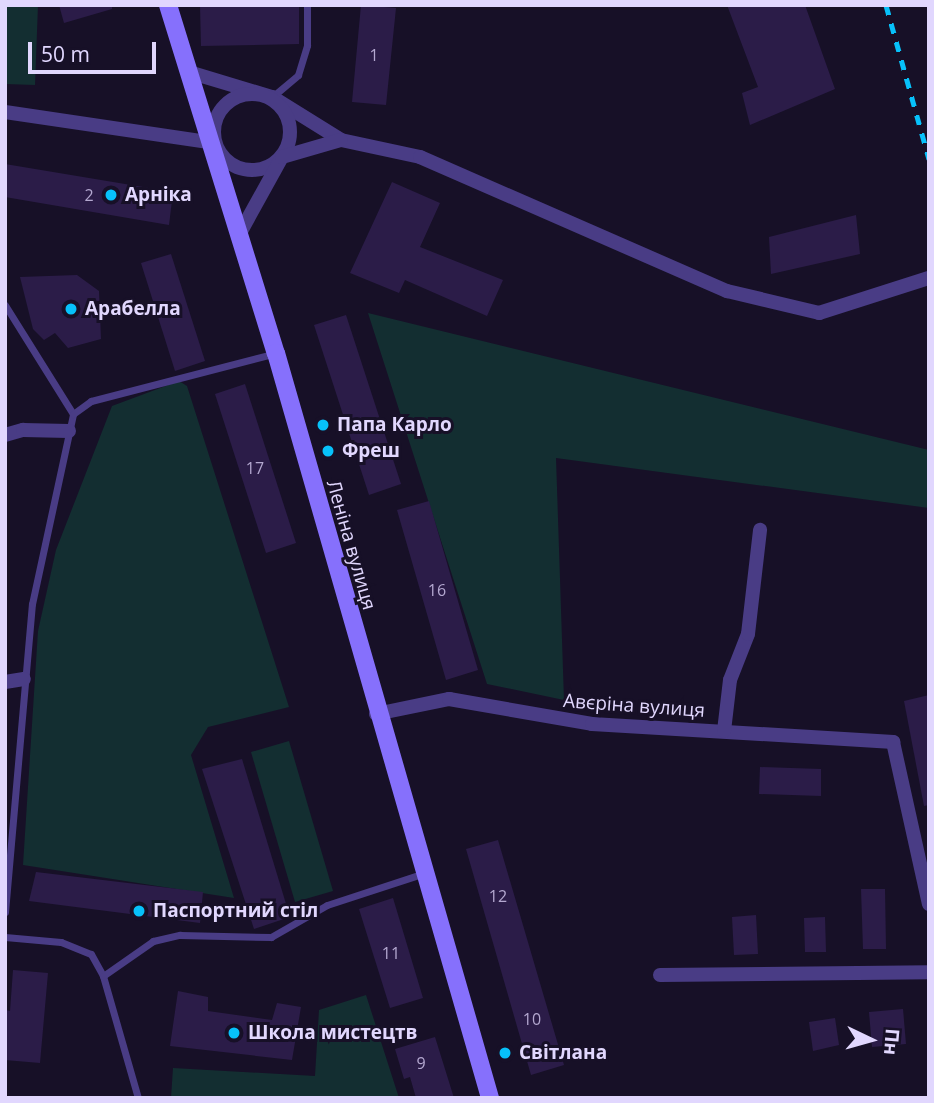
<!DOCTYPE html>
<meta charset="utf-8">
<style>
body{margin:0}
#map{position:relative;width:934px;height:1103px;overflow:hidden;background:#171027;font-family:"Open Sans",sans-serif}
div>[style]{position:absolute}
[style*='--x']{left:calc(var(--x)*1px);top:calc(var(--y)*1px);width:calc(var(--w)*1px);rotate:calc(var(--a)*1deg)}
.green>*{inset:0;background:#132e31}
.building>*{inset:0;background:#2b1c48}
.service>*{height:7px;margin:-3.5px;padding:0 3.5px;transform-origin:3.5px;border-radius:3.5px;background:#493c85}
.minor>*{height:14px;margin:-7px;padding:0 7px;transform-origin:7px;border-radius:7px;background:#493c85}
.minor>.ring{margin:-7px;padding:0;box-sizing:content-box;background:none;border:14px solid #493c85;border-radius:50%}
.secondary>*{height:18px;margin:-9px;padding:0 9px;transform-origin:9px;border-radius:9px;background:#8670fc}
.rail>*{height:5px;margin-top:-2.5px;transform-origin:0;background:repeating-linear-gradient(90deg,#07c1fa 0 10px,transparent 0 19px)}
.dots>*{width:19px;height:19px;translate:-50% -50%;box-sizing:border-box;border:4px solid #171027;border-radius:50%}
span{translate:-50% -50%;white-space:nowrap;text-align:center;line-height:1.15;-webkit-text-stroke:6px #171027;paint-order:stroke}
.number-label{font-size:16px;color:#b4a8d0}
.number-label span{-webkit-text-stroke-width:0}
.poi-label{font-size:19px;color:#e1d7fe;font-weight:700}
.left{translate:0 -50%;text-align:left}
.street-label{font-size:19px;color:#e1d7fe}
.frame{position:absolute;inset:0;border:7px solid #e1d7fe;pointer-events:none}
.north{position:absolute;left:836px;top:1005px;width:70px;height:70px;-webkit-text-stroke:5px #171027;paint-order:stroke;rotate:95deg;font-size:19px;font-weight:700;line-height:28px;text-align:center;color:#e1d7fe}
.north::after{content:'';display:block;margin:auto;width:24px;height:32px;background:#e1d7fe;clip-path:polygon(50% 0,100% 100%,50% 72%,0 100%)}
.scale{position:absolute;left:28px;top:42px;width:128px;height:32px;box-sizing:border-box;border:4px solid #e1d7fe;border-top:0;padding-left:9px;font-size:21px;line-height:24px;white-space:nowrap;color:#e1d7fe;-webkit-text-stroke:5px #171027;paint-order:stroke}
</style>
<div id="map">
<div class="green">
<i style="clip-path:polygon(5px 5px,38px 5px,35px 85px,5px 84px)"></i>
<i style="clip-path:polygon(368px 313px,929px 450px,929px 508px,556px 458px,564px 700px,487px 684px)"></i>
<i style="clip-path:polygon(179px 381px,187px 386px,289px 707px,208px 727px,191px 755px,234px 898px,23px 865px,38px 631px,56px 550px,112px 406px)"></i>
<i style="clip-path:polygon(289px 741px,333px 891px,295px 902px,251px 752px)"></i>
<i style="clip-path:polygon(366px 995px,399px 1098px,171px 1098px,173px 1068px,315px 1076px,319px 1010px)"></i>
</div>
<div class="building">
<i style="clip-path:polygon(59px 5px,112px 5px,112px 9px,64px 23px)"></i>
<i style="clip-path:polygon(200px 5px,299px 5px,299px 44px,201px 46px)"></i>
<i style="clip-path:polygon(361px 5px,396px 8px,386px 105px,352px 102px)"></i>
<i style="clip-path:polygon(727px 5px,805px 5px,835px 89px,750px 125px,742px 93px,758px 87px)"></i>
<i style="clip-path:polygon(5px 164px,173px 192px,169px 225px,5px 197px)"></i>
<i style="clip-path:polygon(392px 182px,440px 203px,420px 247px,503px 280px,487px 316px,405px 280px,399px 293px,350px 273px)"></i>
<i style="clip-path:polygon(856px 215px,860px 254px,771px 274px,769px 237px)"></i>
<i style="clip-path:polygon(171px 254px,205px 361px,175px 371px,141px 263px)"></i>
<i style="clip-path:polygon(77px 275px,99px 291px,101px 339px,68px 348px,55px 333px,44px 340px,33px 329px,20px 277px)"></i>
<i style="clip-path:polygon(346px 315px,401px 484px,369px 495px,314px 325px)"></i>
<i style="clip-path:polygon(245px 384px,296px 543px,266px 553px,215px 394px)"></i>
<i style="clip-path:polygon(429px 501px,478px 670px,446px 680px,397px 510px)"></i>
<i style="clip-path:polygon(929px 695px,929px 805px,924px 806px,904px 701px)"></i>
<i style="clip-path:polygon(242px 759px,290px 917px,254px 929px,202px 769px)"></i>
<i style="clip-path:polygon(760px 767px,821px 769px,821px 796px,759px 794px)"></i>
<i style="clip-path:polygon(498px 840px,564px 1065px,531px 1075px,466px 849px)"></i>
<i style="clip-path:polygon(36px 872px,203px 892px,200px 923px,29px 901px)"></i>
<i style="clip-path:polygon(861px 889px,885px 889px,886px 949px,863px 949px)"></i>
<i style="clip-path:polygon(393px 898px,423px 998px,390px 1008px,359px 909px)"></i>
<i style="clip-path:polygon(756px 915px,758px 954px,734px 955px,732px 917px)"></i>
<i style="clip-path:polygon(825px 917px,826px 952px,805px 952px,804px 918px)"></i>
<i style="clip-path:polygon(13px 970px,48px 973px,40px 1063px,5px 1060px,5px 1010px,10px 1011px)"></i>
<i style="clip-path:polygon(178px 991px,208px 997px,208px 1011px,272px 1020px,277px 1003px,301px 1007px,292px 1060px,170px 1046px)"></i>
<i style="clip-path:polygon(903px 1009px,906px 1044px,872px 1047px,869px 1012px)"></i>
<i style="clip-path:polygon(835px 1018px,839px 1045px,813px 1051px,809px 1022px)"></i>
<i style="clip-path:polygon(435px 1037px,454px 1098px,416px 1098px,410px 1077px,404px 1079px,395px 1049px)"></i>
</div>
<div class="service">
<i style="--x:272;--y:97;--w:34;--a:-40"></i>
<i style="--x:298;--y:75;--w:31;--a:-73"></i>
<i style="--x:307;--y:45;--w:40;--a:-90"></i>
<i style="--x:5;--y:305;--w:128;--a:58"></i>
<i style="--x:5;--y:912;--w:309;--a:-85"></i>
<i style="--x:32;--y:604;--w:194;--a:-77.8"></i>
<i style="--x:73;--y:414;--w:22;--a:-36"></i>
<i style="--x:91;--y:401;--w:191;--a:-14.5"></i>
<i style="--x:5;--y:937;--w:56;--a:5.1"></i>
<i style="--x:61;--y:942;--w:32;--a:22"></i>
<i style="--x:91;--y:954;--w:25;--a:61"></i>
<i style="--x:103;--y:976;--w:127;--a:74"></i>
<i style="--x:103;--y:976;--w:61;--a:-35"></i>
<i style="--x:153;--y:941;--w:28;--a:-13"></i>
<i style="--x:180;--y:935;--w:91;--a:1.3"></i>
<i style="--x:271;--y:937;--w:64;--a:-29.7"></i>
<i style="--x:327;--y:905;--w:100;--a:-18.1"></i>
</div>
<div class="minor">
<i style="--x:192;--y:73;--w:84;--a:16.7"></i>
<i style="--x:272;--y:97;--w:81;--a:31.9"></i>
<i style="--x:341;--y:140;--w:81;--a:12.1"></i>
<i style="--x:420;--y:157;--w:335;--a:23.6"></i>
<i style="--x:727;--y:291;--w:95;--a:13.4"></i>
<i style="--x:819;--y:313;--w:115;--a:-17.7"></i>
<i class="ring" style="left:214px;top:94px;width:62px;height:62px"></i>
<i style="--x:5;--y:112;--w:211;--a:8.4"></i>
<i style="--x:240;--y:233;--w:87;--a:-61.1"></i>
<i style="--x:282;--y:157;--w:61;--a:-16.1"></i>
<i style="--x:5;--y:435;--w:19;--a:-16"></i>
<i style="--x:23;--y:430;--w:46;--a:1.2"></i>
<i style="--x:5;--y:682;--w:19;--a:-9"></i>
<i style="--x:376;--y:714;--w:75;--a:-11.6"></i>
<i style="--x:449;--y:699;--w:145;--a:9.9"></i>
<i style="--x:592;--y:724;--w:302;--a:3.4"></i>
<i style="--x:893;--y:742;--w:166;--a:77.5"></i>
<i style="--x:724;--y:731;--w:51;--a:-83.3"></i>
<i style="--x:730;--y:680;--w:49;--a:-68.6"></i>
<i style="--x:748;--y:634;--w:105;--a:-83.4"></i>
<i style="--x:660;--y:975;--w:269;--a:-0.6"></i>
</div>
<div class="secondary">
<i style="--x:168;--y:5;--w:364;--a:72.8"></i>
<i style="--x:276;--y:353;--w:775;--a:73.97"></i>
</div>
<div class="rail">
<i style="--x:886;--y:5;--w:160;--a:74.4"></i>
</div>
<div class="dots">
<i style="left:111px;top:195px;background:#07c1fa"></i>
<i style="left:71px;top:309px;background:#07c1fa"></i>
<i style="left:323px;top:425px;background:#07c1fa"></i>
<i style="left:328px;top:451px;background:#07c1fa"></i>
<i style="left:139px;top:911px;background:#07c1fa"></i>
<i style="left:234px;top:1033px;background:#07c1fa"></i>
<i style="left:505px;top:1053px;background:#07c1fa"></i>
</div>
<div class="number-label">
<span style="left:374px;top:55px">1</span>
<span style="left:89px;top:195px">2</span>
<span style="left:255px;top:468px">17</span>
<span style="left:437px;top:590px">16</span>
<span style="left:498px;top:896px">12</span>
<span style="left:391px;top:953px">11</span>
<span style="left:532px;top:1019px">10</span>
<span style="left:421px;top:1063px">9</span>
</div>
<div class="poi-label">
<span class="left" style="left:125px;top:195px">Арніка</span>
<span class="left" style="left:85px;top:309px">Арабелла</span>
<span class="left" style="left:337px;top:425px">Папа Карло</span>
<span class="left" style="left:342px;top:451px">Фреш</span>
<span class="left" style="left:153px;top:911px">Паспортний стіл</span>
<span class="left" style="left:248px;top:1033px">Школа мистецтв</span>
<span class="left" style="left:519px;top:1053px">Світлана</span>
</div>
<div class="street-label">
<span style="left:351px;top:545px;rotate:74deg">Леніна вулиця</span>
<span style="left:634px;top:706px;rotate:4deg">Авєріна вулиця</span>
</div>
<div class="frame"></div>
<div class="north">Пн</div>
<div class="scale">50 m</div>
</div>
